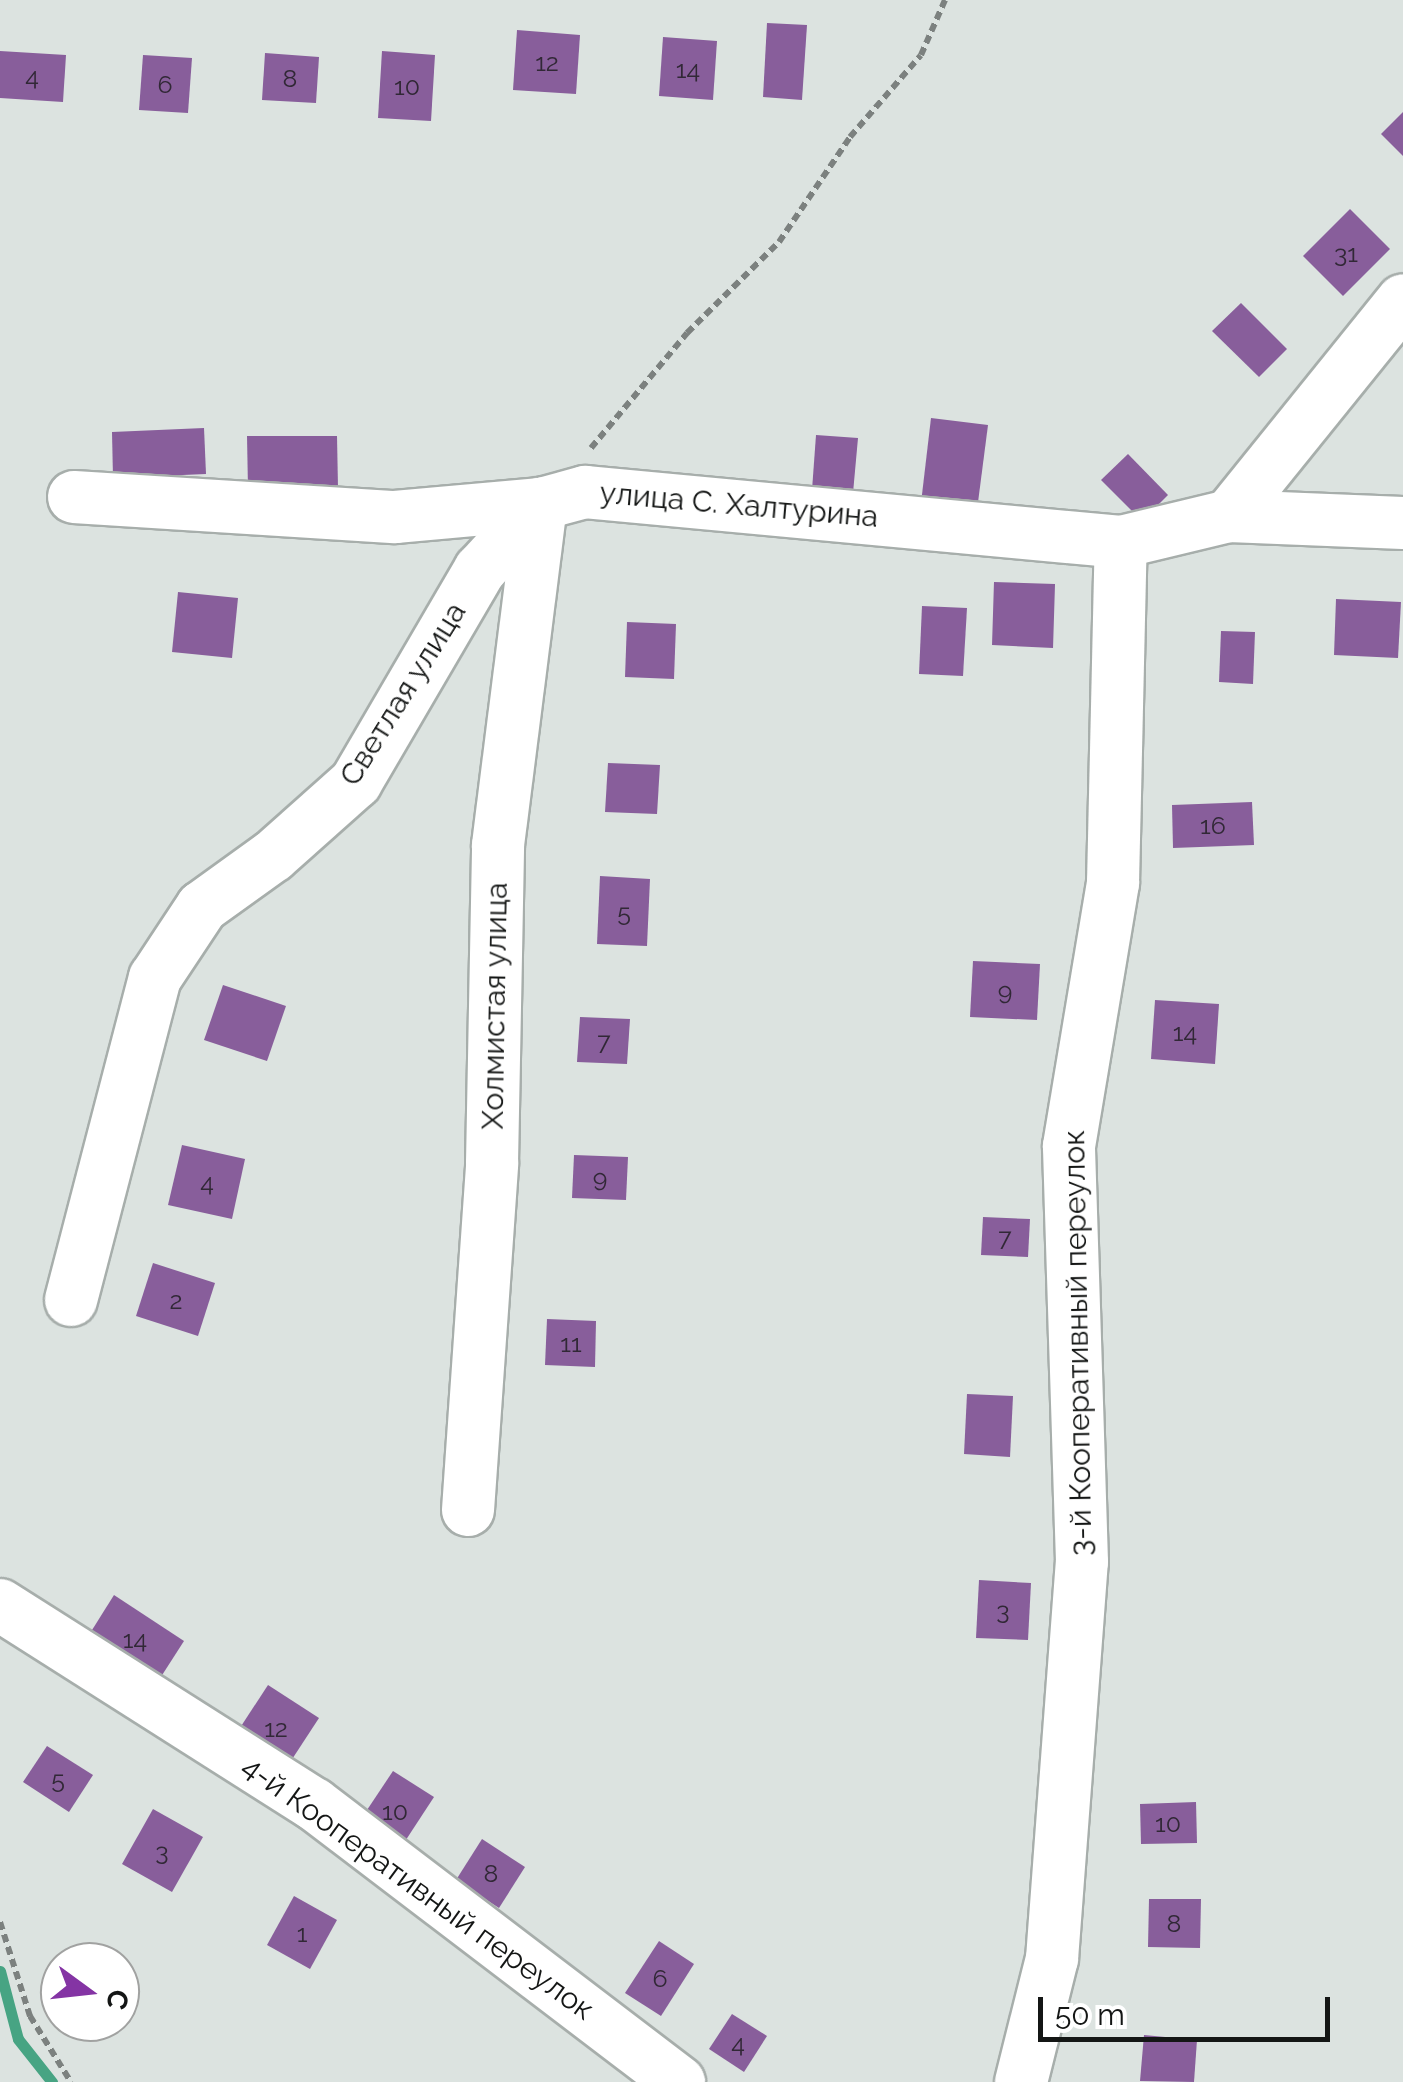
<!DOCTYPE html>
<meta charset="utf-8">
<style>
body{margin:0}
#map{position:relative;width:1403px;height:2082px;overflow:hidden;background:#dce3e0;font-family:Raleway,sans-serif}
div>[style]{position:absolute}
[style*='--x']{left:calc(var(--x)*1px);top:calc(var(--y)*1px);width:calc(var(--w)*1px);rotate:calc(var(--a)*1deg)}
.stream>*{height:11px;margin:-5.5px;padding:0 5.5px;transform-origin:5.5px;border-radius:5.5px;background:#47a483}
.building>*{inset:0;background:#885e9b}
.path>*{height:6px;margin-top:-3px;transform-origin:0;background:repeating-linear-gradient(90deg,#7c817f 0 8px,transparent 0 13px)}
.roads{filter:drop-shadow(2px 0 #a7aeab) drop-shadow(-2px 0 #a7aeab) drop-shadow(0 2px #a7aeab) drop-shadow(0 -2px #a7aeab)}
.minor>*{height:52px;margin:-26px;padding:0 26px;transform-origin:26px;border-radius:26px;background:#fff}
span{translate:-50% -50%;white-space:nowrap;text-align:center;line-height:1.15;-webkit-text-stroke:8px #fff;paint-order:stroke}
.number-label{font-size:25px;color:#312836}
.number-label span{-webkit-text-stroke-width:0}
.street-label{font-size:30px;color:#141615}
.north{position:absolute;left:40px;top:1942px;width:100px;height:100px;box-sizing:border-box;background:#fff;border:2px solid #a1a2a1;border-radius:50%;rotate:105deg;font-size:28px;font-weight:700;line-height:40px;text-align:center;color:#141615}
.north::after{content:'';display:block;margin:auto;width:35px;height:45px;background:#8434a4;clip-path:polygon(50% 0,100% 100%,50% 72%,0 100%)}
.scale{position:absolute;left:1038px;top:1997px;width:292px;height:45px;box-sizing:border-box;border:5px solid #141615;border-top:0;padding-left:12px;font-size:30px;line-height:35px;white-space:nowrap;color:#141615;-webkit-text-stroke:8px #fff;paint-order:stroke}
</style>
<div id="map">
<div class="stream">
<i style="--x:0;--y:1971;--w:70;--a:75.2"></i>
<i style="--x:18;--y:2039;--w:55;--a:51.7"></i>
</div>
<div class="building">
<i style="clip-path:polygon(767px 23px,807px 25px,802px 100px,763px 97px)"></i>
<i style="clip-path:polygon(517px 30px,580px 35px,576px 94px,513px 90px)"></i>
<i style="clip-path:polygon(663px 37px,717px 41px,713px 100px,659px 96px)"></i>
<i style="clip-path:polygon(0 51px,66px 55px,63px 102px,0 98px)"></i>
<i style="clip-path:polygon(382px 51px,435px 55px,431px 121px,378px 118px)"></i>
<i style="clip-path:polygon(265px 53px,319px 57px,316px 103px,262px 100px)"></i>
<i style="clip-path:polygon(143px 55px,192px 58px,188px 113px,139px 110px)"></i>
<i style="clip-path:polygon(1403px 112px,1403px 156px,1381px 134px)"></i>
<i style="clip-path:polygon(1350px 209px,1390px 249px,1343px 296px,1303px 256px)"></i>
<i style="clip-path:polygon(1241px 303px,1287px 349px,1259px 377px,1212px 331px)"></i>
<i style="clip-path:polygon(931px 418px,988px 425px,977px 510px,921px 503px)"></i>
<i style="clip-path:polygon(204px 428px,206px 474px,113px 478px,112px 432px)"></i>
<i style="clip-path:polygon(816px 435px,858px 438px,853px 493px,812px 490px)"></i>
<i style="clip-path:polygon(247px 436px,337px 436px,338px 488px,248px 489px)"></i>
<i style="clip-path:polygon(1128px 454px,1168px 495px,1142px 521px,1101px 480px)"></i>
<i style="clip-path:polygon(994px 582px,1055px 584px,1053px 648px,992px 645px)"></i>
<i style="clip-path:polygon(178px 592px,238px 598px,232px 658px,172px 652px)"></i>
<i style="clip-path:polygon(1336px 599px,1401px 602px,1398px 658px,1334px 655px)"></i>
<i style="clip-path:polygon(922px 606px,967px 608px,963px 676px,919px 674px)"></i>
<i style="clip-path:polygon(627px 622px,676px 624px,674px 679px,625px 677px)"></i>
<i style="clip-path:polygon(1221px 631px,1255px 632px,1253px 684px,1219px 682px)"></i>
<i style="clip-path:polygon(608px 763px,660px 765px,657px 814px,605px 812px)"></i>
<i style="clip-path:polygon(1252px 802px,1254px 845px,1173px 848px,1172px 805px)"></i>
<i style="clip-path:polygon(600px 876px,650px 879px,647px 946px,597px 944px)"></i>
<i style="clip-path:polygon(973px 961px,1040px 964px,1037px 1020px,970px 1017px)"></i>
<i style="clip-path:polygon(223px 985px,286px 1006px,267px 1061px,204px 1040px)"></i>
<i style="clip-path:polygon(1155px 1000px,1219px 1004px,1215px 1064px,1151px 1059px)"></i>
<i style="clip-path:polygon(580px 1017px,630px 1019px,627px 1064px,577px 1062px)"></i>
<i style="clip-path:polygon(182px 1145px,245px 1159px,232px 1219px,168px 1205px)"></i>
<i style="clip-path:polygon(574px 1155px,628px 1157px,626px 1200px,572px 1198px)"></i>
<i style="clip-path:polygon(983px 1217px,1030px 1219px,1028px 1257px,981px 1255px)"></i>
<i style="clip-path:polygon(153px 1263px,215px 1283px,198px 1336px,136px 1316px)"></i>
<i style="clip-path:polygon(547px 1319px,596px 1321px,595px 1367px,545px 1365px)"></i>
<i style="clip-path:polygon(967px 1394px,1013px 1396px,1010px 1457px,964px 1454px)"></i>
<i style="clip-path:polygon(979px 1580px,1031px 1583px,1028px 1640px,976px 1638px)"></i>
<i style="clip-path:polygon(114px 1595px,184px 1641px,157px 1683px,87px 1638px)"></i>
<i style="clip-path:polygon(268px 1685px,319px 1718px,285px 1770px,234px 1737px)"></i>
<i style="clip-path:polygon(47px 1746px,93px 1775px,69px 1812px,23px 1782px)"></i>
<i style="clip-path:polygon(393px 1771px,434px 1797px,398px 1852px,357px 1825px)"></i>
<i style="clip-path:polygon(1196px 1802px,1197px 1843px,1141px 1844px,1140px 1804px)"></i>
<i style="clip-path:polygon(153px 1809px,203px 1837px,172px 1892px,122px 1864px)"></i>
<i style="clip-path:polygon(482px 1839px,525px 1867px,499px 1908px,456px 1880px)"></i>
<i style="clip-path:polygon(294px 1896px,337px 1920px,310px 1969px,267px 1945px)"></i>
<i style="clip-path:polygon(1149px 1899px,1201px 1899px,1200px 1948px,1148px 1947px)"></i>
<i style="clip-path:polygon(659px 1941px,694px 1964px,661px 2016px,625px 1993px)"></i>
<i style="clip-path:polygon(732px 2014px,767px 2036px,744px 2072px,709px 2049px)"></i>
<i style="clip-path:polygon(1144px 2035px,1197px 2040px,1194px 2082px,1140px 2081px)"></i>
</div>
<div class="path">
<i style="--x:591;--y:448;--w:150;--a:-50.1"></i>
<i style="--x:687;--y:333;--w:129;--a:-44.7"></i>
<i style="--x:779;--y:242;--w:127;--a:-55.9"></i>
<i style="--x:850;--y:137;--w:108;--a:-49.1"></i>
<i style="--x:921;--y:55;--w:60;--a:-66.4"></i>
<i style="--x:0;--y:1922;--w:99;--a:72.3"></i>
<i style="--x:30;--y:2016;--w:78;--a:58.2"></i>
</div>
<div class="roads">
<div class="minor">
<i style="--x:74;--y:497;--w:322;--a:3.6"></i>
<i style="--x:395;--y:517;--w:147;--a:-5.1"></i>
<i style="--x:541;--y:504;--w:46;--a:-15.3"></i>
<i style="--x:585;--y:492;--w:538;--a:5.33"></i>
<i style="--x:1121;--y:542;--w:111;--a:-13.5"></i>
<i style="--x:1229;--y:516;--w:174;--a:2.3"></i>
<i style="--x:1229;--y:516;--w:277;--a:-51.1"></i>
<i style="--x:71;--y:1300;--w:333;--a:-75.4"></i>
<i style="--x:155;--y:978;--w:85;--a:-56.5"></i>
<i style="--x:202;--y:907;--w:87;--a:-35.7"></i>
<i style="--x:273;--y:856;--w:111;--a:-41.7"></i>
<i style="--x:356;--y:782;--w:246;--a:-59.7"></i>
<i style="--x:480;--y:570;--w:90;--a:-47.3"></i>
<i style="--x:468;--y:1510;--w:348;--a:-86"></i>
<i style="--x:492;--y:1163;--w:318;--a:-88.9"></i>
<i style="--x:498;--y:845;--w:344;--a:-82.8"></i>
<i style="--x:0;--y:1605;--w:372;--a:32.4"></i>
<i style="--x:314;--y:1804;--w:459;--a:37.3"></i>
<i style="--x:1021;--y:2082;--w:127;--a:-75.9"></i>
<i style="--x:1052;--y:1959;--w:398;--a:-85.7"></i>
<i style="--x:1082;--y:1562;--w:416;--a:-91.8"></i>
<i style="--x:1069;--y:1146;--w:267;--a:-80.5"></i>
<i style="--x:1113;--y:883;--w:341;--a:-88.7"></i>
</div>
</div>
<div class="number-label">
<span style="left:547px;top:62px">12</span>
<span style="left:688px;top:69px">14</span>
<span style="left:32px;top:76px">4</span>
<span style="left:290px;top:78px">8</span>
<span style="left:165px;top:84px">6</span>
<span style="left:407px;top:86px">10</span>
<span style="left:1346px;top:253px">31</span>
<span style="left:1213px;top:825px">16</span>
<span style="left:624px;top:912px">5</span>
<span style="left:1005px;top:991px">9</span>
<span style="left:1185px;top:1032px">14</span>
<span style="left:604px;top:1041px">7</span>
<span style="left:600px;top:1178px">9</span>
<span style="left:207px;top:1182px">4</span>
<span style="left:1005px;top:1237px">7</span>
<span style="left:176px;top:1300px">2</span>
<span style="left:571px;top:1343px">11</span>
<span style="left:1003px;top:1610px">3</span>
<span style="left:135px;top:1639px">14</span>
<span style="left:276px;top:1728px">12</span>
<span style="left:58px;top:1779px">5</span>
<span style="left:395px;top:1811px">10</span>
<span style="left:1168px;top:1823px">10</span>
<span style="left:162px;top:1851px">3</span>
<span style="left:491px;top:1873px">8</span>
<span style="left:1174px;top:1923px">8</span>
<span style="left:302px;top:1933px">1</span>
<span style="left:660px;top:1978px">6</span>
<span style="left:738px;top:2043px">4</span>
</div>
<div class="street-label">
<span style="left:739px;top:505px;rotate:5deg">улица С. Халтурина</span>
<span style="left:403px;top:694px;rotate:-58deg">Светлая улица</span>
<span style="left:495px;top:1006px;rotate:-89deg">Холмистая улица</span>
<span style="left:1078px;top:1343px;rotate:-91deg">3-й Кооперативный переулок</span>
<span style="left:418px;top:1888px;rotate:36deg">4-й Кооперативный переулок</span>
</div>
<div class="north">С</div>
<div class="scale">50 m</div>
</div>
